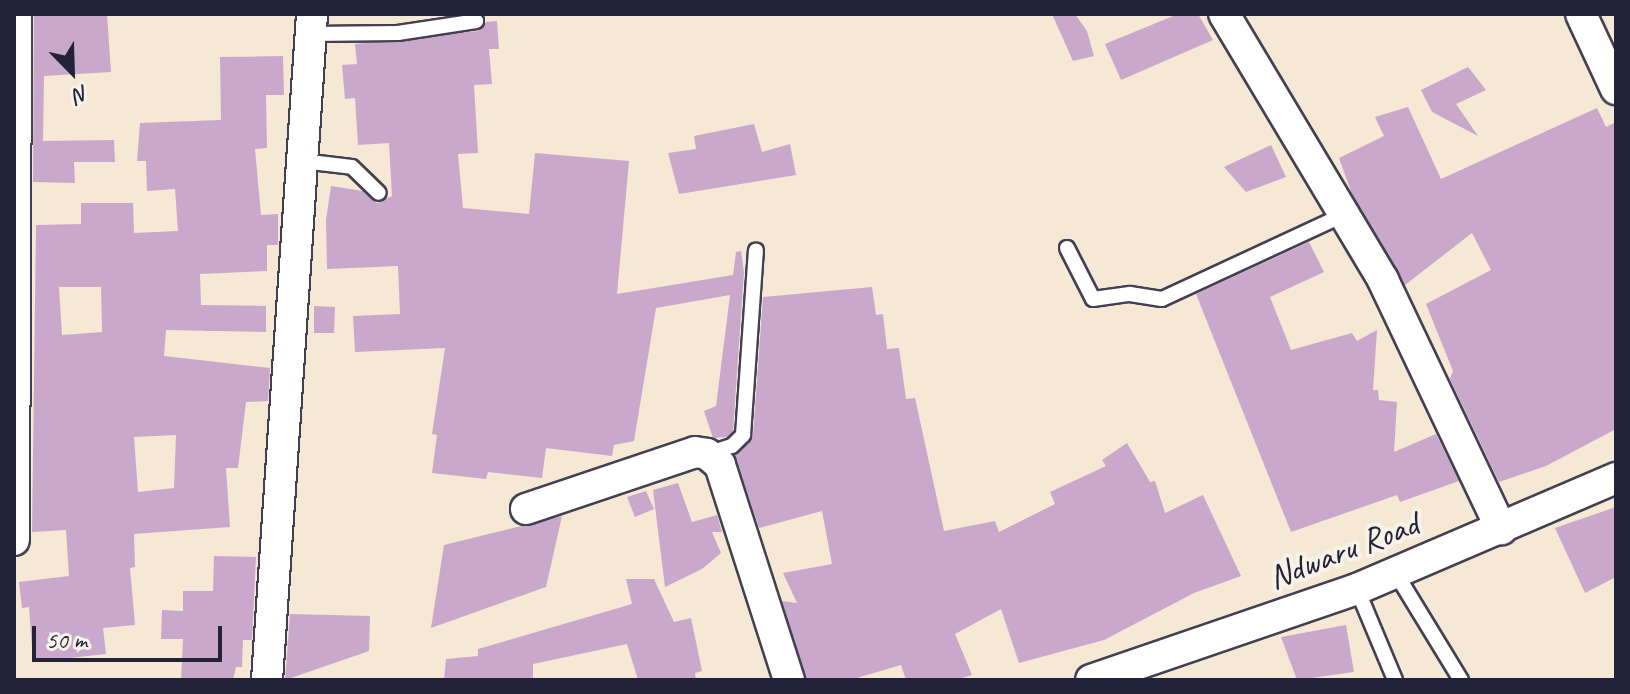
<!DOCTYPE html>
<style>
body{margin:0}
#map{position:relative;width:1630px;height:694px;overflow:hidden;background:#f5e8d4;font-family:Caveat,sans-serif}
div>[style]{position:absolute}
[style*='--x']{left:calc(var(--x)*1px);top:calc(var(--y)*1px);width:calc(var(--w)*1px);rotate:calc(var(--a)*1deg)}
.building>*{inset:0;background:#caa8cc}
.roads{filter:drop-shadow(2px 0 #424052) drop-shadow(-2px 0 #424052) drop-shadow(0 2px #424052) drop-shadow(0 -2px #424052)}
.service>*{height:14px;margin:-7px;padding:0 7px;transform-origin:7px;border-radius:7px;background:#fff}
.minor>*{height:30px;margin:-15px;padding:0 15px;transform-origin:15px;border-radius:15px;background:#fff}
span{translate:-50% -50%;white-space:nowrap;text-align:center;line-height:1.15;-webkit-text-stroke:8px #f7f3e8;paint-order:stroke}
.street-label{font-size:34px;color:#22223b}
.frame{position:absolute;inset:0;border:16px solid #22223b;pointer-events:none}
.north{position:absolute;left:32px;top:32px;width:80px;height:80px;-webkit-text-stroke:6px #f7f3e8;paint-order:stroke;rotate:157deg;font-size:22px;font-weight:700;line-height:32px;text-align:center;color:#22223b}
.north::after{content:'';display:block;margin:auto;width:28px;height:36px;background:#22223b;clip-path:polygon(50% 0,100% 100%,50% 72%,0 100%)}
.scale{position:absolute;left:32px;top:626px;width:190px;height:36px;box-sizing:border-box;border:4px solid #22223b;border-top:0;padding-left:10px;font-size:24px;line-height:28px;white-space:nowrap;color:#22223b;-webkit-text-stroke:6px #f7f3e8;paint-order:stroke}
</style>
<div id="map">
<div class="building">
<i style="clip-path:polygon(34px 14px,107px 14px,111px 72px,44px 76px,43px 141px,114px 140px,115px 162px,74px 162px,75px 183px,33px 182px)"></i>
<i style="clip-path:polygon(1052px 14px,1075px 14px,1087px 31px,1094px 56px,1073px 61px)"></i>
<i style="clip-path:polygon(1178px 14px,1198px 14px,1213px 40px,1121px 80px,1105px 44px)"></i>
<i style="clip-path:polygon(497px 21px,499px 49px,489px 49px,492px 84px,474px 85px,478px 153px,458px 154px,463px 208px,529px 214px,535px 153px,629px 161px,617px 294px,733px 275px,736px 252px,741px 251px,744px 272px,733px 431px,727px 437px,713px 438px,704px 411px,716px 406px,730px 295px,656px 308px,634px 441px,614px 445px,612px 456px,546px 448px,542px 478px,488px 472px,486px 479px,432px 473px,437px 435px,432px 434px,445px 348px,355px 352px,353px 316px,400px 314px,398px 266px,327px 269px,326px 220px,331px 186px,363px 191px,377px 203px,392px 196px,389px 143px,358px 145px,355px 98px,345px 99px,342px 65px,357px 64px,355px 44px,478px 31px,486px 22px)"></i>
<i style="clip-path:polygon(evenodd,283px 56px,284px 95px,266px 95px,267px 148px,255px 149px,261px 215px,278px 214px,278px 245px,267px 245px,267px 271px,200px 274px,201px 305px,266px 306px,266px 332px,166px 330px,164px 356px,270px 368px,268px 401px,246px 402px,238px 468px,226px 468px,230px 527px,134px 534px,135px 567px,130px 568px,135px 625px,103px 628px,106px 654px,33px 662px,29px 607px,22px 608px,19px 582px,69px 576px,66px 530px,32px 532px,36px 225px,81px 224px,81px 203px,133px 203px,134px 233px,178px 231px,175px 189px,147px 191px,146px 161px,137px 161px,140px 123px,221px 120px,220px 57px,283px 56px,59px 287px,101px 287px,102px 332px,62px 335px,59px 287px,283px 56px,176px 435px,174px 488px,138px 492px,134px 437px,176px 435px)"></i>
<i style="clip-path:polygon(1468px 67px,1486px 90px,1456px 104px,1478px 136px,1432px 112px,1421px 90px)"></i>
<i style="clip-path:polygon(1408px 107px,1441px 179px,1597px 108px,1606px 127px,1616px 122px,1616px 429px,1546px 466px,1499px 482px,1450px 379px,1453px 371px,1426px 304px,1491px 270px,1472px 233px,1405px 285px,1352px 194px,1339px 158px,1384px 136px,1375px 117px)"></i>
<i style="clip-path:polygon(754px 124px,762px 152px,790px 144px,796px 175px,679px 194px,668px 153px,696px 149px,694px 136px)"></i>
<i style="clip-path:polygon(1271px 145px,1286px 177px,1246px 192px,1224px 167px)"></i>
<i style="clip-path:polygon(1309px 242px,1324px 272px,1270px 297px,1291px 350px,1352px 333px,1357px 341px,1377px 330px,1373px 390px,1378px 390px,1379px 400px,1397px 402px,1394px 452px,1436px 434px,1459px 481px,1400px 502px,1397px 495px,1291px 532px,1196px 294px)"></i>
<i style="clip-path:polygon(872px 287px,876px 315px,883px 314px,887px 349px,899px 348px,906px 399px,915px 398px,944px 531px,995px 521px,999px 532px,1055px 504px,1050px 492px,1106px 466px,1102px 460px,1127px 443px,1150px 482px,1155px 481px,1165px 513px,1203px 495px,1241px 576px,1194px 593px,1104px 640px,1019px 663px,1001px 609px,955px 634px,972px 675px,955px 680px,906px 680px,901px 665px,850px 680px,806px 680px,782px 601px,797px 603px,783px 573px,832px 564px,822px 511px,759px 528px,735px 456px,753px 436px,763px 297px)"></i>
<i style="clip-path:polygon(314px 306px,335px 307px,334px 333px,314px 333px)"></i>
<i style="clip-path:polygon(678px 483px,692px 522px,717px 515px,722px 532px,712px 532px,721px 553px,702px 569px,665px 587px,653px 490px)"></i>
<i style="clip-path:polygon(646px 491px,654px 509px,635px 517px,627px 497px)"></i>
<i style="clip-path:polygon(1616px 507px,1616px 577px,1585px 593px,1555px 528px)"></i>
<i style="clip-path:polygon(562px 516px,546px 587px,431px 628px,444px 545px)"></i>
<i style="clip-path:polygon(214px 556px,256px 557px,252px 640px,243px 640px,242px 667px,236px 667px,233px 680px,181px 680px,183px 639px,161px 639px,162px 610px,183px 611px,183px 591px,213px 591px)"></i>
<i style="clip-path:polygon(626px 579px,654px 579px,674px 622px,691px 618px,702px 671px,695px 673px,696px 680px,638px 680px,627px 644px,533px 664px,533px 680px,444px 680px,446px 659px,478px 656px,478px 649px,632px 604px)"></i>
<i style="clip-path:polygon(290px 614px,370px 616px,369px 651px,285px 680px)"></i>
<i style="clip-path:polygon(1346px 625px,1354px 672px,1297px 680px,1281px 637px)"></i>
</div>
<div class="roads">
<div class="service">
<i style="--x:311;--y:34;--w:87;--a:-0.7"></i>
<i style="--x:398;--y:33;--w:79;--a:-8.7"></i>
<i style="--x:302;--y:161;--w:50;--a:6.8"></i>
<i style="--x:352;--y:167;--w:37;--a:44"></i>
<i style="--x:1067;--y:248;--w:57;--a:63"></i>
<i style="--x:1093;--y:299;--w:37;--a:-8"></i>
<i style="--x:1130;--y:294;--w:32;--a:9"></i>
<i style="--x:1162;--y:299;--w:200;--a:-24.9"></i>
<i style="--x:707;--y:454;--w:26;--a:-18"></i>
<i style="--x:732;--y:446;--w:16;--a:-45"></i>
<i style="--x:743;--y:435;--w:185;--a:-86"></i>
<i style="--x:1395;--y:572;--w:127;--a:58.6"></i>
<i style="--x:1357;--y:589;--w:99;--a:67.3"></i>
</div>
<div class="minor">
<i style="--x:1224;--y:14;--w:310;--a:59.1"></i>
<i style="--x:1383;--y:280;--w:276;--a:64.6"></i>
<i style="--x:1581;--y:14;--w:83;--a:65"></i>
<i style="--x:526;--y:509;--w:178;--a:-18.6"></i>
<i style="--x:695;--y:452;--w:12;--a:9"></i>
<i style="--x:707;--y:454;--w:17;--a:40"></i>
<i style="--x:720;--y:465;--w:226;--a:72.2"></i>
<i style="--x:14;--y:540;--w:526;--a:-89.78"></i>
<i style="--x:267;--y:680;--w:668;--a:-86.13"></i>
<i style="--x:1091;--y:680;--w:281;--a:-18.9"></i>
<i style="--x:1357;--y:589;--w:282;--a:-23.2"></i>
</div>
</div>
<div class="street-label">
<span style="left:1343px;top:550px;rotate:-21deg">Ndwaru Road</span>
</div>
<div class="frame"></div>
<div class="north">N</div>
<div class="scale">50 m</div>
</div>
